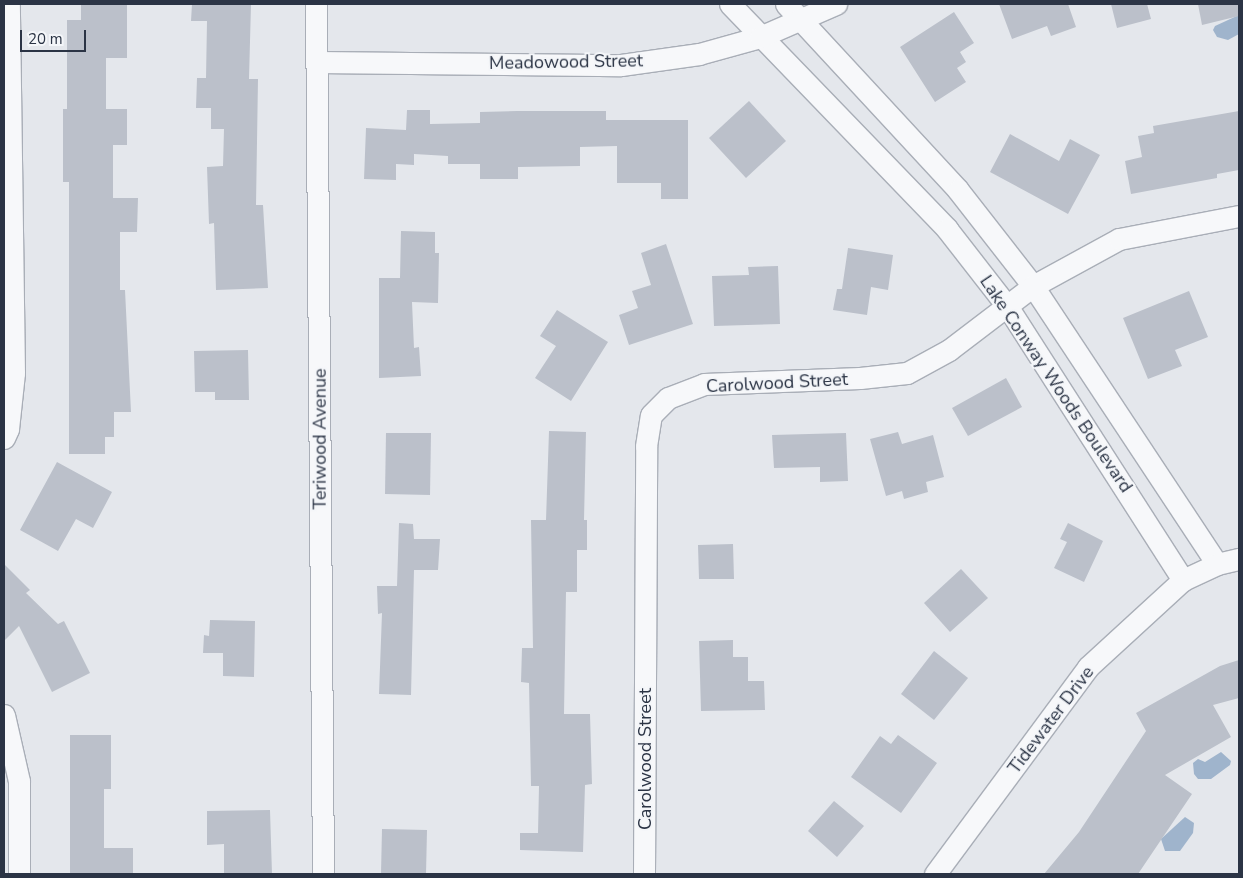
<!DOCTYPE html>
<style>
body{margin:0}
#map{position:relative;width:1243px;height:878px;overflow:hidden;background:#e4e7ec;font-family:"Nunito Sans",sans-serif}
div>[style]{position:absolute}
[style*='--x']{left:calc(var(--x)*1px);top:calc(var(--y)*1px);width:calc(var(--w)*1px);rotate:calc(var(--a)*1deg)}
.water>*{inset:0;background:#9fb4cc}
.building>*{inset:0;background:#bbc0ca}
.roads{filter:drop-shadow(1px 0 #a9aeb7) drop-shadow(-1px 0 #a9aeb7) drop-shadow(0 1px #a9aeb7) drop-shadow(0 -1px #a9aeb7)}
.minor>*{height:21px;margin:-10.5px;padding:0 10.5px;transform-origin:10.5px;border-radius:10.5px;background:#f7f8fa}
span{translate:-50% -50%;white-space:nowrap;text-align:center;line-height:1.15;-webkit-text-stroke:4px #f4f6f9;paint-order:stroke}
.street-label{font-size:18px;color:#2b3445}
.frame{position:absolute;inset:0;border:5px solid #2b3445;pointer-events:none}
.scale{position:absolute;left:20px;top:30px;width:66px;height:22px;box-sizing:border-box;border:2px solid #2b3445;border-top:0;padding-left:6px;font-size:15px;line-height:18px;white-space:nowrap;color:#2b3445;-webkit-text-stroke:4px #f4f6f9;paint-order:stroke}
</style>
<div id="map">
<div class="water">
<i style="clip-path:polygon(1239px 15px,1239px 34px,1228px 40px,1217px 37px,1213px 30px,1215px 26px)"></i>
<i style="clip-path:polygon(1221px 752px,1231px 761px,1230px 765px,1211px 779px,1198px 779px,1194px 774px,1193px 763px,1198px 759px,1205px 762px)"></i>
<i style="clip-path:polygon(1185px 817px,1194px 823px,1193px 833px,1180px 851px,1165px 851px,1161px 839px)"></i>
</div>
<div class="building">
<i style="clip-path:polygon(81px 4px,127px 4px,127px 58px,106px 58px,106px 109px,127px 109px,127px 145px,113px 145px,113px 198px,138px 198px,137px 232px,120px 232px,120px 290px,125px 290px,131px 412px,114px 412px,114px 437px,105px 437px,105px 454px,69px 454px,69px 182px,63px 182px,63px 109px,67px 109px,67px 20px,81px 20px)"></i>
<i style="clip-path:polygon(192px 4px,251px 4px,249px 79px,258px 79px,256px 205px,263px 205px,268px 288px,216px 290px,214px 223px,209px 224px,207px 167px,223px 166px,224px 129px,211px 129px,211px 108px,196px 108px,197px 78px,206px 78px,207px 21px,191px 21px)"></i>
<i style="clip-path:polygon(999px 4px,1068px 4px,1076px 27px,1051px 36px,1047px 26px,1012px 39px)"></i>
<i style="clip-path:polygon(1111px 4px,1147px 4px,1151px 19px,1117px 28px)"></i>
<i style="clip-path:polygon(1198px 4px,1239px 4px,1239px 16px,1202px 25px)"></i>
<i style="clip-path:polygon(954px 12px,974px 43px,960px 52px,966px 62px,957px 68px,966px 82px,935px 102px,900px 47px)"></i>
<i style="clip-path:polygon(749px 101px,786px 141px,746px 178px,709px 138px)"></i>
<i style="clip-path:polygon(407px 110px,430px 110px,430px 124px,480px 123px,480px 112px,517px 111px,606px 111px,606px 120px,688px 120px,688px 199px,661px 199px,661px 183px,617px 183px,617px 146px,580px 147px,580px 166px,518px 167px,518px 179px,480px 179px,480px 164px,448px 164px,448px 156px,414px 154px,414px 165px,396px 164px,396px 180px,364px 179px,366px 128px,406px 130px)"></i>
<i style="clip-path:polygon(1239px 111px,1239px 170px,1217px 174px,1217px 178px,1131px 194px,1125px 161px,1142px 157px,1138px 136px,1154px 133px,1153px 126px)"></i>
<i style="clip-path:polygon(1010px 134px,1059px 161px,1070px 139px,1100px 155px,1068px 214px,990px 172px)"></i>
<i style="clip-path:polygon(401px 231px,435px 232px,435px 253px,439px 253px,438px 303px,412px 302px,414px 348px,419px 347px,421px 376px,379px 378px,379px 278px,400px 278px)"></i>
<i style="clip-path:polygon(666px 244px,693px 324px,629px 345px,619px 315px,638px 308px,632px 291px,651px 285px,641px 253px)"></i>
<i style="clip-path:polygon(848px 248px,893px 255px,888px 290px,871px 287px,867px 315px,833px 310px,837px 289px,842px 289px)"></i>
<i style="clip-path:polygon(778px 266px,780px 324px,714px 326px,712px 276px,749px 275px,748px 267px)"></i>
<i style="clip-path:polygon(1189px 291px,1208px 337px,1175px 350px,1182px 366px,1148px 379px,1123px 318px)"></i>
<i style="clip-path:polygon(557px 310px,608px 342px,571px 401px,535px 378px,556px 346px,540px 336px)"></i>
<i style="clip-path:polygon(248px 350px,249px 400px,215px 400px,215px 392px,195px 392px,194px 351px)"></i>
<i style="clip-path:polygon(1006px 378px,1022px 407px,968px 436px,952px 408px)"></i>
<i style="clip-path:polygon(549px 431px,586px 432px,584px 520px,587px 520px,587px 550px,577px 550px,577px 592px,566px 592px,564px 714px,590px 714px,592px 784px,585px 785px,583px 852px,520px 850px,520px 833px,538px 833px,539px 786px,531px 786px,529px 683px,521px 682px,522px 648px,533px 648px,531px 520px,546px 520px)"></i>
<i style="clip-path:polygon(898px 432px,902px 444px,933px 435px,944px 477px,926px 482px,928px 492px,904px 499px,902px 491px,886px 496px,870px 439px)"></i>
<i style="clip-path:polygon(386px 433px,431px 433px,430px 495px,385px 494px)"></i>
<i style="clip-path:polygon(846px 433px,848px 481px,820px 482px,820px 467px,774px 468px,772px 435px)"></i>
<i style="clip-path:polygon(57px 462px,112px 492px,93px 528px,76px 519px,58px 551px,20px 530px)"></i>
<i style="clip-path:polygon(399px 523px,413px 524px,414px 539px,440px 539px,438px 570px,414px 570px,411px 695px,379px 694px,382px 613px,378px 614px,377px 586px,397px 586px)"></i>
<i style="clip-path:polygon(1068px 523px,1103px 541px,1084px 582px,1054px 568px,1067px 542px,1060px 539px)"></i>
<i style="clip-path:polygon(733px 544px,734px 579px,699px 579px,698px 545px)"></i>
<i style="clip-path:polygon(4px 564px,30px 590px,26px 593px,58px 624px,64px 621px,90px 673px,52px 692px,19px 626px,4px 641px)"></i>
<i style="clip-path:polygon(961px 569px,988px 598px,950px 632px,924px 603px)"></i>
<i style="clip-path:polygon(210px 620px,255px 621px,254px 677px,223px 676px,223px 653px,203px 653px,204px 635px,209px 636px)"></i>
<i style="clip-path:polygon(733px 640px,733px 657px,748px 657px,748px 681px,764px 681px,765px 710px,701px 711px,699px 641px)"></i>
<i style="clip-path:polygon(934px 651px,968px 678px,934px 720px,901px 694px)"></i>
<i style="clip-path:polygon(1239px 660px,1239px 698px,1213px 705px,1231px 737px,1165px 775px,1192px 794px,1138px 874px,1044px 874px,1079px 832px,1146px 731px,1136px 713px,1220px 666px)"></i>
<i style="clip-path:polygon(70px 735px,111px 735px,111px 789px,104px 789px,104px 848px,133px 848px,133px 874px,70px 874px)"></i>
<i style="clip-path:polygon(898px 735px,937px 763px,901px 813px,851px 777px,880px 736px,891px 744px)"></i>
<i style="clip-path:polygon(834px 801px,864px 826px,837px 857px,808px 831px)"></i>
<i style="clip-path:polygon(270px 810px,272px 874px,224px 874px,224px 844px,207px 845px,207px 811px)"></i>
<i style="clip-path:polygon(382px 829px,427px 830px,426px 874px,381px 874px)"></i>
</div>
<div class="roads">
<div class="minor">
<i style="--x:316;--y:4;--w:870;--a:89.54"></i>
<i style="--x:730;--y:4;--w:313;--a:46"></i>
<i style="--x:947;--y:229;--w:98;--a:52.1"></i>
<i style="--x:1007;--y:306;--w:326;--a:57.3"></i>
<i style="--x:786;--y:4;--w:253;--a:47.2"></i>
<i style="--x:958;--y:190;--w:122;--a:52"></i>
<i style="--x:1033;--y:286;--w:333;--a:56.5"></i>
<i style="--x:317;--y:62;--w:304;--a:0.6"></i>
<i style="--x:621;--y:65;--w:79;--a:-8"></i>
<i style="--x:699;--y:54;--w:63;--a:-15.6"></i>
<i style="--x:760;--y:37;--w:83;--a:-23.5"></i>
<i style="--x:4;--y:438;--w:10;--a:-66"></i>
<i style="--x:8;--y:429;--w:56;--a:-83.9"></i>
<i style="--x:14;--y:373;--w:369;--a:-90.8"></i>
<i style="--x:4;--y:715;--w:68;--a:77.2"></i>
<i style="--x:19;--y:781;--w:93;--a:90"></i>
<i style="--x:644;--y:874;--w:428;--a:-89.7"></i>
<i style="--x:646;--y:446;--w:31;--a:-81"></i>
<i style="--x:651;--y:415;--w:24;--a:-45"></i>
<i style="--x:668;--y:398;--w:39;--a:-21"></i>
<i style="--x:704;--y:384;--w:156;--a:-2.2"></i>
<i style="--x:860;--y:378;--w:47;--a:-6.1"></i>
<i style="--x:907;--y:373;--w:48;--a:-28.7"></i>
<i style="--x:949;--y:350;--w:106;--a:-37.3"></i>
<i style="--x:1033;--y:286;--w:98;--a:-28.7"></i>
<i style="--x:1119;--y:239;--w:122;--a:-10.9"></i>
<i style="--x:935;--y:874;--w:257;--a:-53.5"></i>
<i style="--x:1088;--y:667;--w:129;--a:-42.5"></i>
<i style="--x:1183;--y:580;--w:38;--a:-25"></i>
<i style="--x:1217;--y:564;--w:23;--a:-13"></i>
</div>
</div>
<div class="street-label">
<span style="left:566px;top:62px;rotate:-1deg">Meadowood Street</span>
<span style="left:777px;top:383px;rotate:-3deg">Carolwood Street</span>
<span style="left:1056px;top:384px;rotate:56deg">Lake Conway Woods Boulevard</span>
<span style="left:320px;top:439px;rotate:-90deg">Teriwood Avenue</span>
<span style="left:1051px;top:720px;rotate:-53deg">Tidewater Drive</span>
<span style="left:645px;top:759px;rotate:-90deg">Carolwood Street</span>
</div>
<div class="frame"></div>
<div class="scale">20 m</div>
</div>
